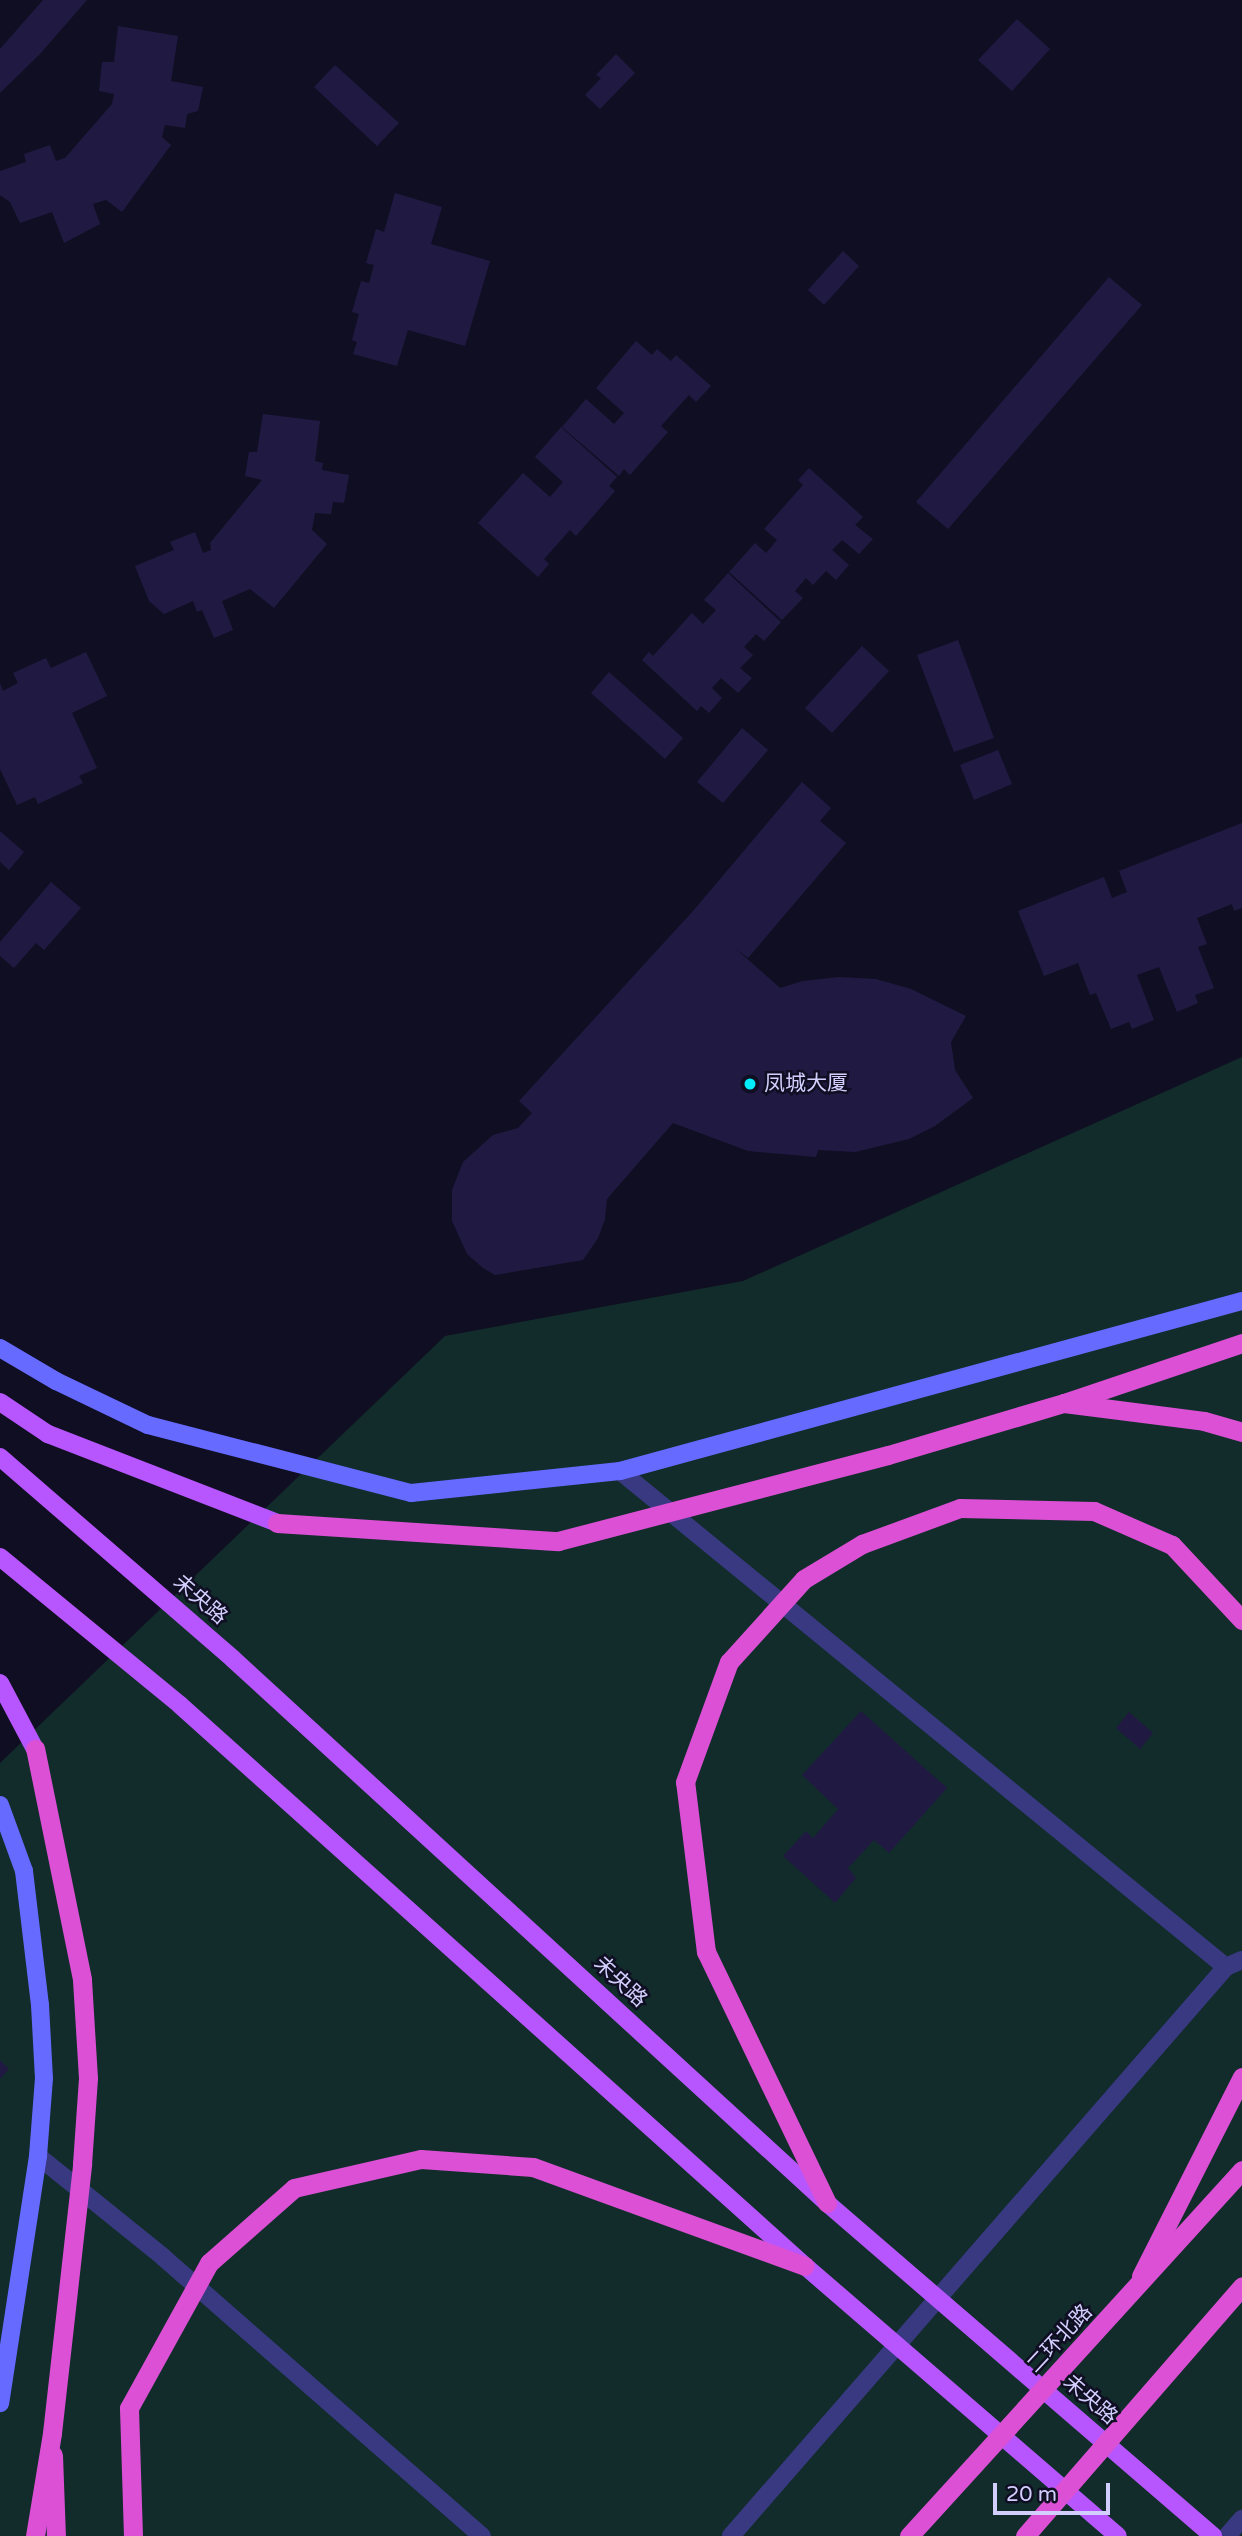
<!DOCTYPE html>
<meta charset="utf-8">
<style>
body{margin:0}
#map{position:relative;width:1242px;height:2536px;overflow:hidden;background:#100e22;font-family:"Varela Round","Noto Sans SC",sans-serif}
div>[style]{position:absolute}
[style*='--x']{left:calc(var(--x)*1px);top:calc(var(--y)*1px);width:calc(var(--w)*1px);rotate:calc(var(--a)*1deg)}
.green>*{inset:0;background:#112c2a}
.building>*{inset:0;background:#201a43}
.minor>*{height:18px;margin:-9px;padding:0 9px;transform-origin:9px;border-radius:9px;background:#393981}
.tertiary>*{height:18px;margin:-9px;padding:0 9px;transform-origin:9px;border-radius:9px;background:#393981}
.secondary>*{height:18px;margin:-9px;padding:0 9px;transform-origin:9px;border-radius:9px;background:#666aff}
.primary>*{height:18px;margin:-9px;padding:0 9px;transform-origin:9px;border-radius:9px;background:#b756ff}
.trunk>*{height:19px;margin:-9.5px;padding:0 9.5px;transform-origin:9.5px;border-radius:9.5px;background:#db50d4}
.primary-bridge>*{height:18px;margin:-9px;padding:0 9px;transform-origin:9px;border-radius:9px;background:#b756ff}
.trunk-bridge>*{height:19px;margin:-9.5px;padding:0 9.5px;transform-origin:9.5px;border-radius:9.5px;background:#db50d4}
.dots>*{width:19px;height:19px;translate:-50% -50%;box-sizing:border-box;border:4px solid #100e22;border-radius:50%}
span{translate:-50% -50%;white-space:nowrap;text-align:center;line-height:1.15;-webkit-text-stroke:5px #100e22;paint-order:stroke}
.poi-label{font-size:21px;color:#d2cfff}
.left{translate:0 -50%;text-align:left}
.street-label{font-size:21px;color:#d2cfff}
.scale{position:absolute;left:993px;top:2483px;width:117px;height:32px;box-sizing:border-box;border:4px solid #d2cfff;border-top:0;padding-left:9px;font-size:21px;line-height:24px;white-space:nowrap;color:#d2cfff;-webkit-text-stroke:5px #100e22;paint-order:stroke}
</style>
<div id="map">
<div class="green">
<i style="clip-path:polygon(1242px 1057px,1242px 2536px,0 2536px,0 1763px,445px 1336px,743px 1281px)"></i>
</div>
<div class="building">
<i style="clip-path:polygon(43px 0,87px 0,40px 54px,0 93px,0 49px)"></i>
<i style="clip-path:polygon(1017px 19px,1050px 49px,1012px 91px,978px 60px)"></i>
<i style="clip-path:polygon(118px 26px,178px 36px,171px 81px,203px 87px,198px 111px,187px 114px,185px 128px,165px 125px,162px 137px,171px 145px,122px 212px,106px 200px,93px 204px,100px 224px,64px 243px,52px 212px,20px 223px,10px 202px,0 195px,0 171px,26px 162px,24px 154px,50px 145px,56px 161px,65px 158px,112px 104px,114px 94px,99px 91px,102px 62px,114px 62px)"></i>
<i style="clip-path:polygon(616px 54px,635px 73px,600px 109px,585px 95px,601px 78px,596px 75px)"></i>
<i style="clip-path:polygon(335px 65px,399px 123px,377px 146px,314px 87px)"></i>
<i style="clip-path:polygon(395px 193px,442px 207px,431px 244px,490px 261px,465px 346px,408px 330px,397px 366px,353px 354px,357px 342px,352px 340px,359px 314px,352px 312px,361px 281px,369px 283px,374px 265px,366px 263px,376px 229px,384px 232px)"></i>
<i style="clip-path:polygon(843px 251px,859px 266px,824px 305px,808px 290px)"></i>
<i style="clip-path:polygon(1109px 277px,1142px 305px,948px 529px,916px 502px)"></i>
<i style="clip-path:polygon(636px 341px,652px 355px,657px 349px,671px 361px,676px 355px,711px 386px,696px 402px,689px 395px,661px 426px,668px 432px,630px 475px,624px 469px,619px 476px,562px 427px,586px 399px,614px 424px,624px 413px,596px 388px)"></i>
<i style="clip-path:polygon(263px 414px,320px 421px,315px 461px,323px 463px,322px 470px,349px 475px,344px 503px,333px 502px,331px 514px,315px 513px,312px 530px,327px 544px,274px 608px,250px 589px,222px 601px,233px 630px,214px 638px,202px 610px,197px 612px,193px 601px,164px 614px,149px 601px,135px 566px,174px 550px,170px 542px,195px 532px,203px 553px,211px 550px,210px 543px,262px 480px,245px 476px,249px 452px,257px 452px)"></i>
<i style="clip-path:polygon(561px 427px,617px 477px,609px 486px,615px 491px,576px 536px,570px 530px,544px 559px,549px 564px,538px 577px,478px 523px,523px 473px,550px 497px,563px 482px,535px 457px)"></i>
<i style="clip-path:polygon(809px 468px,863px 517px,855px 525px,873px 539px,859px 554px,842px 540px,832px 550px,849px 565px,836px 580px,826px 571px,813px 585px,806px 578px,795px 591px,803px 598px,782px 620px,729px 572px,755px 543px,766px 553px,777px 540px,764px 529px,803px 485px,798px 480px)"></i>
<i style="clip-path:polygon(728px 573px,781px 622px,764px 641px,756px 634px,744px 647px,753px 655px,740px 668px,752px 678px,738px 693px,721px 678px,712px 688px,722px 698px,709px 713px,701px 706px,697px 711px,642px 660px,649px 652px,653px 656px,692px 613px,703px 624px,716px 610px,704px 600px)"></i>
<i style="clip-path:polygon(958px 640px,994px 738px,954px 752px,917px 655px)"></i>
<i style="clip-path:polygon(862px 646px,889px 671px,832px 733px,805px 708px)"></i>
<i style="clip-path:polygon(86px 652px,107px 696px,72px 713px,97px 768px,79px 776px,83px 783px,38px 804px,35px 797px,17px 805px,0 769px,0 683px,3px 691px,18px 683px,13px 673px,46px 658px,51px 668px)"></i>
<i style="clip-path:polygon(609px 672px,683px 738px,665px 759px,591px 693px)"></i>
<i style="clip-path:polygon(742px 728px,768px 750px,723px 803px,697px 782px)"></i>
<i style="clip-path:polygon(998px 750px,1012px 784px,974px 800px,960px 765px)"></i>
<i style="clip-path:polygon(802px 782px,831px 808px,820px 821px,846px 843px,748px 958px,735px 948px,780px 988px,803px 981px,839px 977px,876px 979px,911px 989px,966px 1016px,951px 1042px,955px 1070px,973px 1098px,935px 1126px,909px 1139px,855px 1152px,818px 1150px,816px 1157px,748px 1151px,673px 1123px,607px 1199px,605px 1219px,598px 1238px,583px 1260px,495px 1275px,483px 1268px,467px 1254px,452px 1221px,452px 1190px,463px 1162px,493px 1135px,518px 1128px,532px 1113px,519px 1101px,693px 911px)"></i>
<i style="clip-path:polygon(1242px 823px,1242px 908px,1234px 911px,1232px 904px,1197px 918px,1207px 944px,1198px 947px,1214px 988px,1195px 995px,1198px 1003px,1177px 1012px,1159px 967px,1137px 975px,1154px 1020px,1132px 1029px,1129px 1022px,1111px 1029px,1096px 993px,1090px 995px,1078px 963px,1044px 976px,1018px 911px,1104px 877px,1112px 898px,1127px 892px,1119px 871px)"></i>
<i style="clip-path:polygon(0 831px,24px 852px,9px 870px,0 862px)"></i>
<i style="clip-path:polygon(51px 882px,81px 908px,44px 950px,36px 943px,14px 968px,0 956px,0 942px)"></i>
<i style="clip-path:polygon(861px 1711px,947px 1788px,889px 1853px,874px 1840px,848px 1868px,856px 1878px,835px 1903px,783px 1856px,806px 1831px,813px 1838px,838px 1809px,802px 1775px)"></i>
<i style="clip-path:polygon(1129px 1712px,1153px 1733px,1140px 1749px,1116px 1728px)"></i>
<i style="clip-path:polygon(0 2060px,9px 2069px,0 2079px)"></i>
</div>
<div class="minor">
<i style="--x:1227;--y:2536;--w:23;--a:-49"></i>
</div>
<div class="tertiary">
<i style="--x:620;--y:1471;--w:783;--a:39.3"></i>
<i style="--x:38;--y:2156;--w:161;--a:38.9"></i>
<i style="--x:163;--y:2257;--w:424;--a:41.2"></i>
<i style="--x:731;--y:2536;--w:754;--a:-48.98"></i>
<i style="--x:1226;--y:1967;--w:17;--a:-24"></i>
</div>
<div class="secondary">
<i style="--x:0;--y:1348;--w:65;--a:30.5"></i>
<i style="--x:56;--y:1381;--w:102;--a:25.6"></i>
<i style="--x:148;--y:1425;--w:272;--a:14.5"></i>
<i style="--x:411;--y:1493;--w:210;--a:-6"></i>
<i style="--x:620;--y:1471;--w:645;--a:-15.29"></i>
<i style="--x:0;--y:1805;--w:70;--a:70"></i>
<i style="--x:24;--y:1871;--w:135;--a:83.2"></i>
<i style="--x:40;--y:2005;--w:73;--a:86.9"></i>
<i style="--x:44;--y:2078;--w:78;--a:94.4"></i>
<i style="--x:38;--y:2156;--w:250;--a:98.7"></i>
</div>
<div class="primary">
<i style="--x:0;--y:1402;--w:58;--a:33.7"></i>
<i style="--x:48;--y:1434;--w:246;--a:21.2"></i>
<i style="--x:0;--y:1457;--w:308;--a:40.9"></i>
<i style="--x:0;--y:1557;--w:233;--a:39.4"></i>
<i style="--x:0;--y:1683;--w:75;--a:62.1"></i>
</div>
<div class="trunk">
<i style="--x:1064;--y:1403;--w:141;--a:7.3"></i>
<i style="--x:1204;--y:1421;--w:40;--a:16"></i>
<i style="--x:1141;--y:2276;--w:223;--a:-63.1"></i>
<i style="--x:53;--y:2455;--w:81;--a:87.9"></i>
</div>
<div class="primary-bridge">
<i style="--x:233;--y:1659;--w:805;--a:42.48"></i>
<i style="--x:827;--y:2203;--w:510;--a:40.78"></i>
<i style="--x:180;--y:1705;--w:840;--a:41.91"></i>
<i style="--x:805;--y:2266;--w:413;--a:40.8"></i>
</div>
<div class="trunk-bridge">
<i style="--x:277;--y:1523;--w:282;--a:3.7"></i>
<i style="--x:558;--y:1541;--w:341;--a:-14.6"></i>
<i style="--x:888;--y:1455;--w:184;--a:-16.5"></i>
<i style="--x:1064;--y:1403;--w:188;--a:-18.6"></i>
<i style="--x:827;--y:2203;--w:279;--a:-115.7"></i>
<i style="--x:706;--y:1952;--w:171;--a:-97"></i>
<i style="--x:685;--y:1782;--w:128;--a:-69.9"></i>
<i style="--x:729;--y:1662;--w:112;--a:-47.9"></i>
<i style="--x:804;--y:1579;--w:68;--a:-31.1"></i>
<i style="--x:862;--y:1544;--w:104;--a:-20.2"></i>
<i style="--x:960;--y:1508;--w:134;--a:1.3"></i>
<i style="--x:1094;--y:1511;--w:85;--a:23.6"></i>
<i style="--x:1172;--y:1545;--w:103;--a:47"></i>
<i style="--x:35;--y:2536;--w:104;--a:-80.6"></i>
<i style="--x:52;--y:2433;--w:271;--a:-83.6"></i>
<i style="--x:82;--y:2164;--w:86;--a:-86"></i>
<i style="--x:88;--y:2078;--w:99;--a:-93.5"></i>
<i style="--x:82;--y:1979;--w:235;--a:-101.5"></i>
<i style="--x:133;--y:2536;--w:128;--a:-91.8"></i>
<i style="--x:129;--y:2408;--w:166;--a:-61.1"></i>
<i style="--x:209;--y:2263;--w:113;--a:-41.4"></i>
<i style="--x:294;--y:2188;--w:130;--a:-12.9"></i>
<i style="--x:421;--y:2159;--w:112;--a:4.1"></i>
<i style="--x:533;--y:2167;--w:289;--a:20"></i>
<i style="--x:909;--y:2536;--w:495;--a:-47.7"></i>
<i style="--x:1025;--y:2536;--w:331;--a:-49"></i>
</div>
<div class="dots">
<i style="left:750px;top:1084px;background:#00edf9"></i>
</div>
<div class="poi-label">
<span class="left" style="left:764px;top:1084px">凤城大厦</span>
</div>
<div class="street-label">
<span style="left:200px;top:1600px;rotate:41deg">未央路</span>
<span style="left:620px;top:1982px;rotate:43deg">未央路</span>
<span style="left:1060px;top:2339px;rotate:-47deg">二环北路</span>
<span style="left:1090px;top:2400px;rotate:41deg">未央路</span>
</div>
<div class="scale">20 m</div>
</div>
